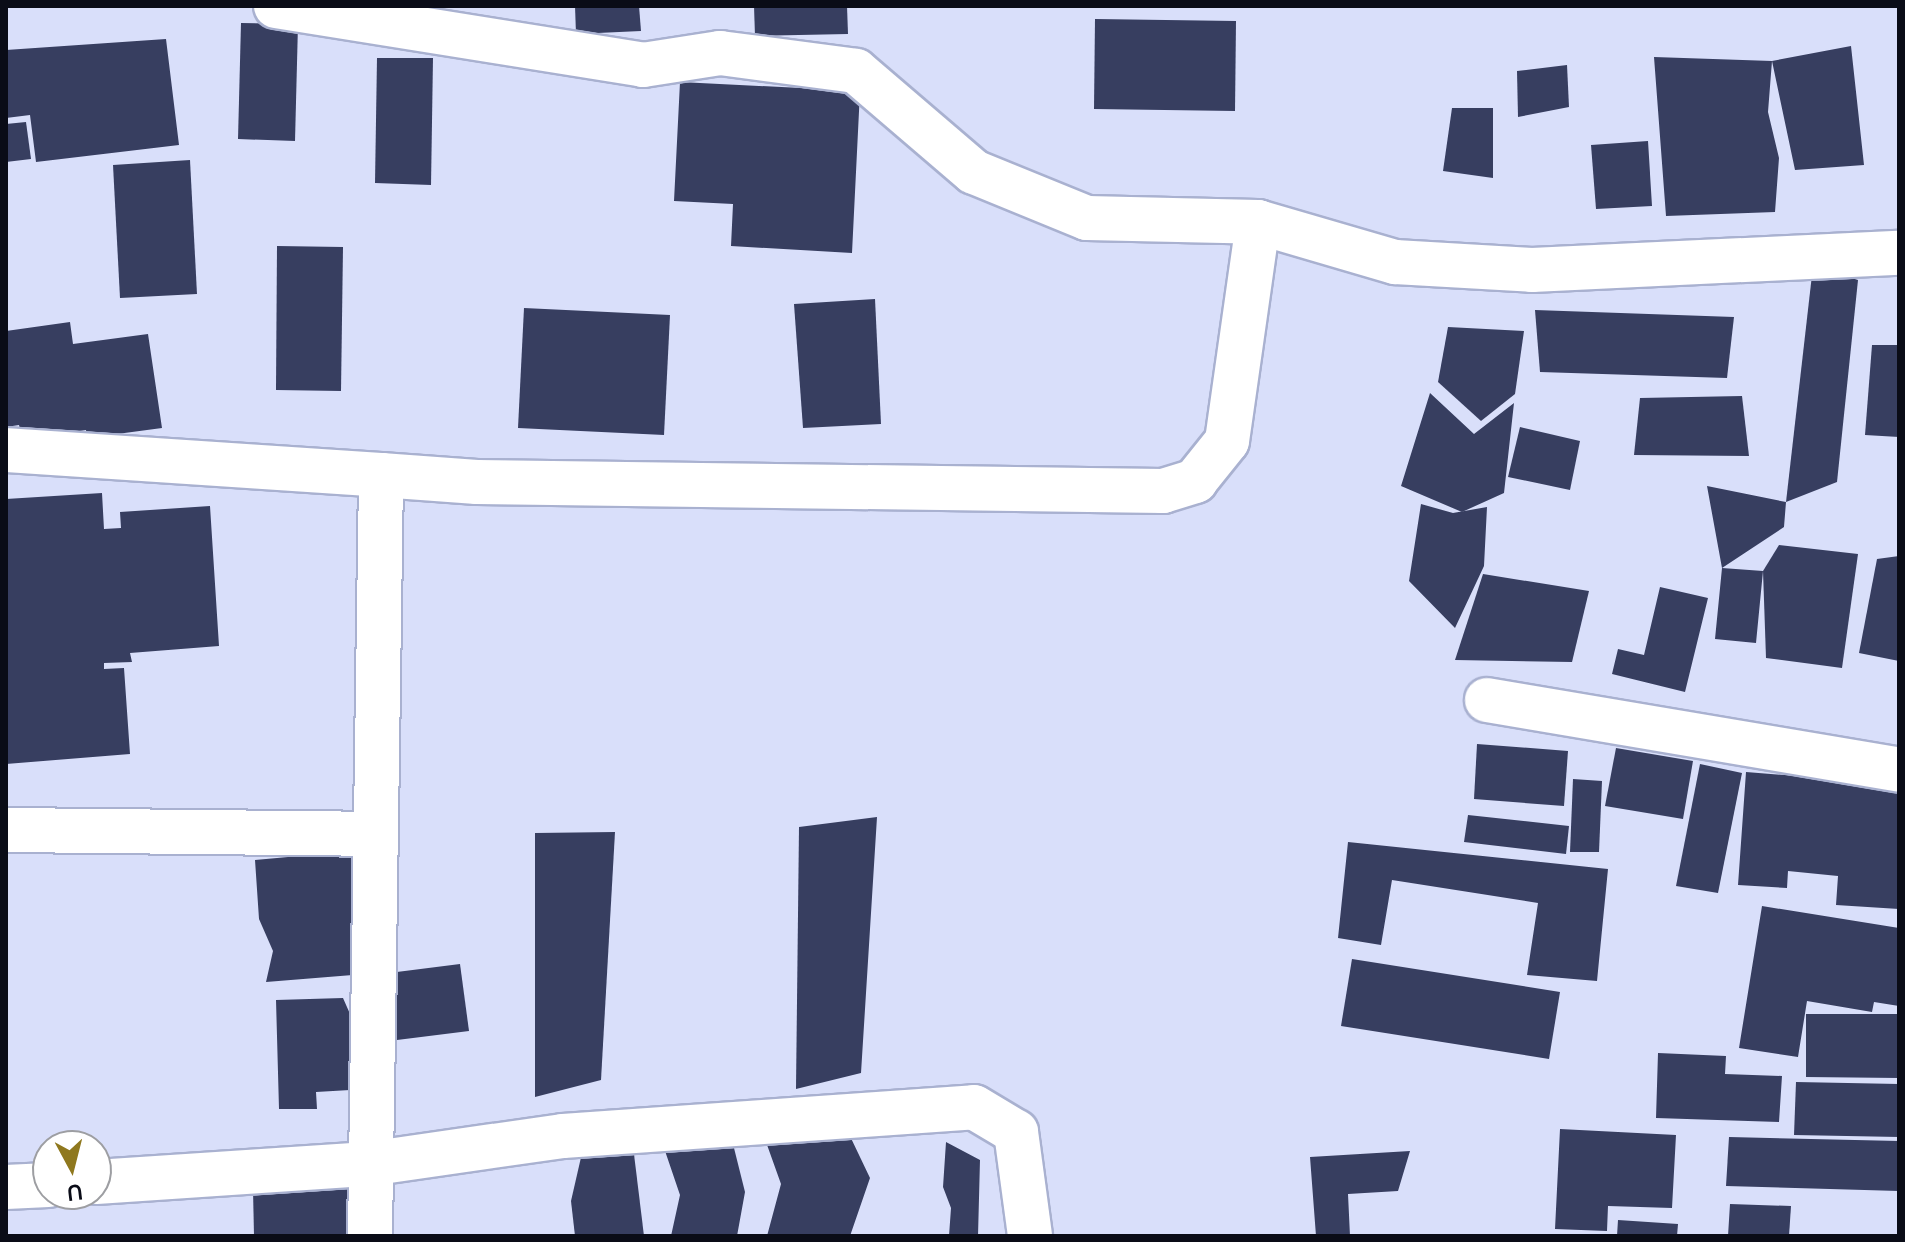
<!DOCTYPE html>
<style>
body{margin:0}
#map{position:relative;width:1905px;height:1242px;overflow:hidden;background:#d9dffa;font-family:Cabin,sans-serif}
div>[style]{position:absolute}
[style*='--x']{left:calc(var(--x)*1px);top:calc(var(--y)*1px);width:calc(var(--w)*1px);rotate:calc(var(--a)*1deg)}
.building>*{inset:0;background:#373e60}
.roads{filter:drop-shadow(2px 0 #a9b1d0) drop-shadow(-2px 0 #a9b1d0) drop-shadow(0 2px #a9b1d0) drop-shadow(0 -2px #a9b1d0)}
.street>*{height:44px;margin:-22px;padding:0 22px;transform-origin:22px;border-radius:22px;background:#fff}
span{translate:-50% -50%;white-space:nowrap;text-align:center;line-height:1.15;-webkit-text-stroke:8px #fff;paint-order:stroke}
.frame{position:absolute;inset:0;border:8px solid #0a0c17;pointer-events:none}
.north{position:absolute;left:32px;top:1130px;width:80px;height:80px;box-sizing:border-box;background:#fff;border:2px solid #9d9ea2;border-radius:50%;rotate:173deg;font-size:22px;font-weight:700;line-height:32px;text-align:center;color:#0a0c17}
.north::after{content:'';display:block;margin:auto;width:28px;height:36px;background:#8f781e;clip-path:polygon(50% 0,100% 100%,50% 72%,0 100%)}
</style>
<div id="map">
<div class="building">
<i style="clip-path:polygon(575px 6px,639px 6px,641px 31px,576px 34px)"></i>
<i style="clip-path:polygon(754px 6px,847px 6px,848px 34px,755px 36px)"></i>
<i style="clip-path:polygon(1095px 19px,1236px 21px,1235px 111px,1094px 109px)"></i>
<i style="clip-path:polygon(241px 23px,298px 24px,295px 141px,238px 139px)"></i>
<i style="clip-path:polygon(166px 39px,179px 145px,36px 162px,30px 115px,6px 118px,6px 50px)"></i>
<i style="clip-path:polygon(1851px 46px,1864px 165px,1795px 170px,1772px 61px,1768px 112px,1779px 158px,1775px 212px,1666px 216px,1654px 57px,1772px 61px)"></i>
<i style="clip-path:polygon(377px 58px,433px 58px,431px 185px,375px 183px)"></i>
<i style="clip-path:polygon(1567px 65px,1569px 107px,1518px 117px,1517px 71px)"></i>
<i style="clip-path:polygon(680px 82px,860px 91px,852px 253px,731px 246px,733px 204px,674px 201px)"></i>
<i style="clip-path:polygon(1452px 108px,1493px 108px,1493px 178px,1443px 171px)"></i>
<i style="clip-path:polygon(26px 122px,31px 159px,6px 162px,6px 124px)"></i>
<i style="clip-path:polygon(1648px 141px,1652px 206px,1596px 209px,1591px 145px)"></i>
<i style="clip-path:polygon(190px 160px,197px 294px,120px 298px,113px 165px)"></i>
<i style="clip-path:polygon(277px 246px,343px 247px,341px 391px,276px 390px)"></i>
<i style="clip-path:polygon(1813px 266px,1858px 280px,1837px 482px,1786px 502px)"></i>
<i style="clip-path:polygon(875px 299px,881px 424px,803px 428px,794px 304px)"></i>
<i style="clip-path:polygon(524px 308px,670px 315px,664px 435px,518px 428px)"></i>
<i style="clip-path:polygon(1535px 310px,1734px 317px,1727px 378px,1540px 372px)"></i>
<i style="clip-path:polygon(70px 322px,73px 344px,148px 334px,162px 428px,87px 438px,86px 430px,22px 439px,19px 425px,6px 427px,6px 331px)"></i>
<i style="clip-path:polygon(1448px 327px,1524px 331px,1515px 394px,1481px 421px,1438px 382px)"></i>
<i style="clip-path:polygon(1872px 345px,1899px 345px,1899px 437px,1865px 435px)"></i>
<i style="clip-path:polygon(1430px 393px,1474px 434px,1514px 403px,1504px 493px,1462px 512px,1401px 486px)"></i>
<i style="clip-path:polygon(1742px 396px,1749px 456px,1634px 455px,1640px 398px)"></i>
<i style="clip-path:polygon(1520px 427px,1580px 441px,1570px 490px,1508px 477px)"></i>
<i style="clip-path:polygon(1707px 486px,1786px 502px,1784px 527px,1722px 568px,1763px 571px,1756px 643px,1715px 639px,1722px 568px)"></i>
<i style="clip-path:polygon(102px 493px,104px 529px,121px 528px,120px 512px,210px 506px,219px 646px,130px 653px,132px 662px,104px 663px,104px 669px,124px 668px,130px 754px,6px 764px,6px 499px)"></i>
<i style="clip-path:polygon(1421px 504px,1453px 513px,1487px 507px,1484px 566px,1455px 628px,1409px 581px)"></i>
<i style="clip-path:polygon(1779px 545px,1858px 554px,1842px 668px,1766px 658px,1763px 571px)"></i>
<i style="clip-path:polygon(1899px 556px,1899px 661px,1859px 653px,1877px 559px)"></i>
<i style="clip-path:polygon(1483px 574px,1589px 591px,1572px 662px,1455px 660px)"></i>
<i style="clip-path:polygon(1660px 587px,1708px 598px,1685px 692px,1612px 674px,1618px 649px,1644px 655px)"></i>
<i style="clip-path:polygon(1477px 744px,1568px 751px,1564px 806px,1474px 799px)"></i>
<i style="clip-path:polygon(1616px 748px,1693px 761px,1683px 819px,1605px 806px)"></i>
<i style="clip-path:polygon(1700px 764px,1742px 773px,1718px 893px,1676px 886px)"></i>
<i style="clip-path:polygon(1746px 772px,1899px 784px,1899px 909px,1836px 905px,1838px 876px,1788px 871px,1787px 888px,1738px 885px)"></i>
<i style="clip-path:polygon(1573px 779px,1602px 781px,1599px 852px,1570px 852px)"></i>
<i style="clip-path:polygon(1468px 815px,1569px 826px,1566px 854px,1464px 842px)"></i>
<i style="clip-path:polygon(877px 817px,861px 1073px,796px 1089px,799px 827px)"></i>
<i style="clip-path:polygon(615px 832px,601px 1080px,535px 1097px,535px 833px)"></i>
<i style="clip-path:polygon(1348px 842px,1608px 869px,1597px 981px,1527px 975px,1538px 903px,1392px 880px,1381px 945px,1338px 938px)"></i>
<i style="clip-path:polygon(354px 851px,365px 974px,266px 982px,273px 951px,259px 919px,255px 860px)"></i>
<i style="clip-path:polygon(1762px 906px,1899px 928px,1899px 1006px,1874px 1002px,1872px 1012px,1807px 1001px,1798px 1057px,1739px 1048px)"></i>
<i style="clip-path:polygon(1352px 959px,1560px 992px,1549px 1059px,1341px 1026px)"></i>
<i style="clip-path:polygon(460px 964px,469px 1031px,389px 1041px,381px 974px)"></i>
<i style="clip-path:polygon(343px 998px,354px 1023px,358px 1052px,349px 1056px,350px 1090px,316px 1092px,317px 1109px,279px 1109px,276px 1000px)"></i>
<i style="clip-path:polygon(1806px 1014px,1899px 1014px,1899px 1078px,1806px 1077px)"></i>
<i style="clip-path:polygon(1658px 1053px,1726px 1056px,1725px 1074px,1782px 1076px,1779px 1122px,1656px 1118px)"></i>
<i style="clip-path:polygon(1796px 1082px,1899px 1084px,1899px 1137px,1794px 1135px)"></i>
<i style="clip-path:polygon(1560px 1129px,1676px 1135px,1672px 1208px,1608px 1206px,1607px 1231px,1555px 1229px)"></i>
<i style="clip-path:polygon(849px 1134px,870px 1178px,850px 1236px,767px 1236px,781px 1184px,766px 1142px)"></i>
<i style="clip-path:polygon(731px 1136px,745px 1192px,737px 1236px,671px 1236px,680px 1195px,663px 1145px)"></i>
<i style="clip-path:polygon(1729px 1137px,1899px 1141px,1899px 1191px,1726px 1186px)"></i>
<i style="clip-path:polygon(946px 1142px,980px 1160px,978px 1236px,949px 1236px,951px 1208px,943px 1187px)"></i>
<i style="clip-path:polygon(633px 1146px,644px 1236px,575px 1236px,571px 1201px,582px 1153px)"></i>
<i style="clip-path:polygon(1410px 1151px,1398px 1191px,1348px 1194px,1350px 1236px,1316px 1236px,1310px 1157px)"></i>
<i style="clip-path:polygon(348px 1184px,347px 1236px,254px 1236px,253px 1189px)"></i>
<i style="clip-path:polygon(1730px 1204px,1791px 1206px,1789px 1236px,1728px 1236px)"></i>
<i style="clip-path:polygon(1618px 1220px,1678px 1224px,1677px 1236px,1617px 1236px)"></i>
</div>
<div class="roads">
<div class="street">
<i style="--x:276;--y:6;--w:372;--a:9.1"></i>
<i style="--x:643;--y:65;--w:78;--a:-8.9"></i>
<i style="--x:720;--y:53;--w:137;--a:7.5"></i>
<i style="--x:856;--y:71;--w:155;--a:40.6"></i>
<i style="--x:974;--y:172;--w:122;--a:22.2"></i>
<i style="--x:1087;--y:218;--w:171;--a:1.3"></i>
<i style="--x:6;--y:450;--w:376;--a:3.8"></i>
<i style="--x:1487;--y:700;--w:418;--a:9.6"></i>
<i style="--x:6;--y:830;--w:368;--a:0.6"></i>
<i style="--x:96;--y:1182;--w:273;--a:-3.8"></i>
<i style="--x:368;--y:1164;--w:197;--a:-8.2"></i>
<i style="--x:563;--y:1136;--w:412;--a:-4"></i>
<i style="--x:974;--y:1107;--w:49;--a:30.8"></i>
<i style="--x:1016;--y:1132;--w:105;--a:82.3"></i>
<i style="--x:6;--y:1187;--w:42;--a:-2.7"></i>
<i style="--x:370;--y:1236;--w:761;--a:-89.17"></i>
<i style="--x:381;--y:475;--w:96;--a:4.2"></i>
<i style="--x:477;--y:482;--w:686;--a:0.75"></i>
<i style="--x:1163;--y:491;--w:34;--a:-17"></i>
<i style="--x:1195;--y:481;--w:51;--a:-51.3"></i>
<i style="--x:1227;--y:441;--w:221;--a:-81.9"></i>
<i style="--x:1258;--y:222;--w:143;--a:16.3"></i>
<i style="--x:1395;--y:262;--w:137;--a:3.3"></i>
<i style="--x:1532;--y:270;--w:367;--a:-2.7"></i>
</div>
</div>
<div class="frame"></div>
<div class="north">U</div>
</div>
